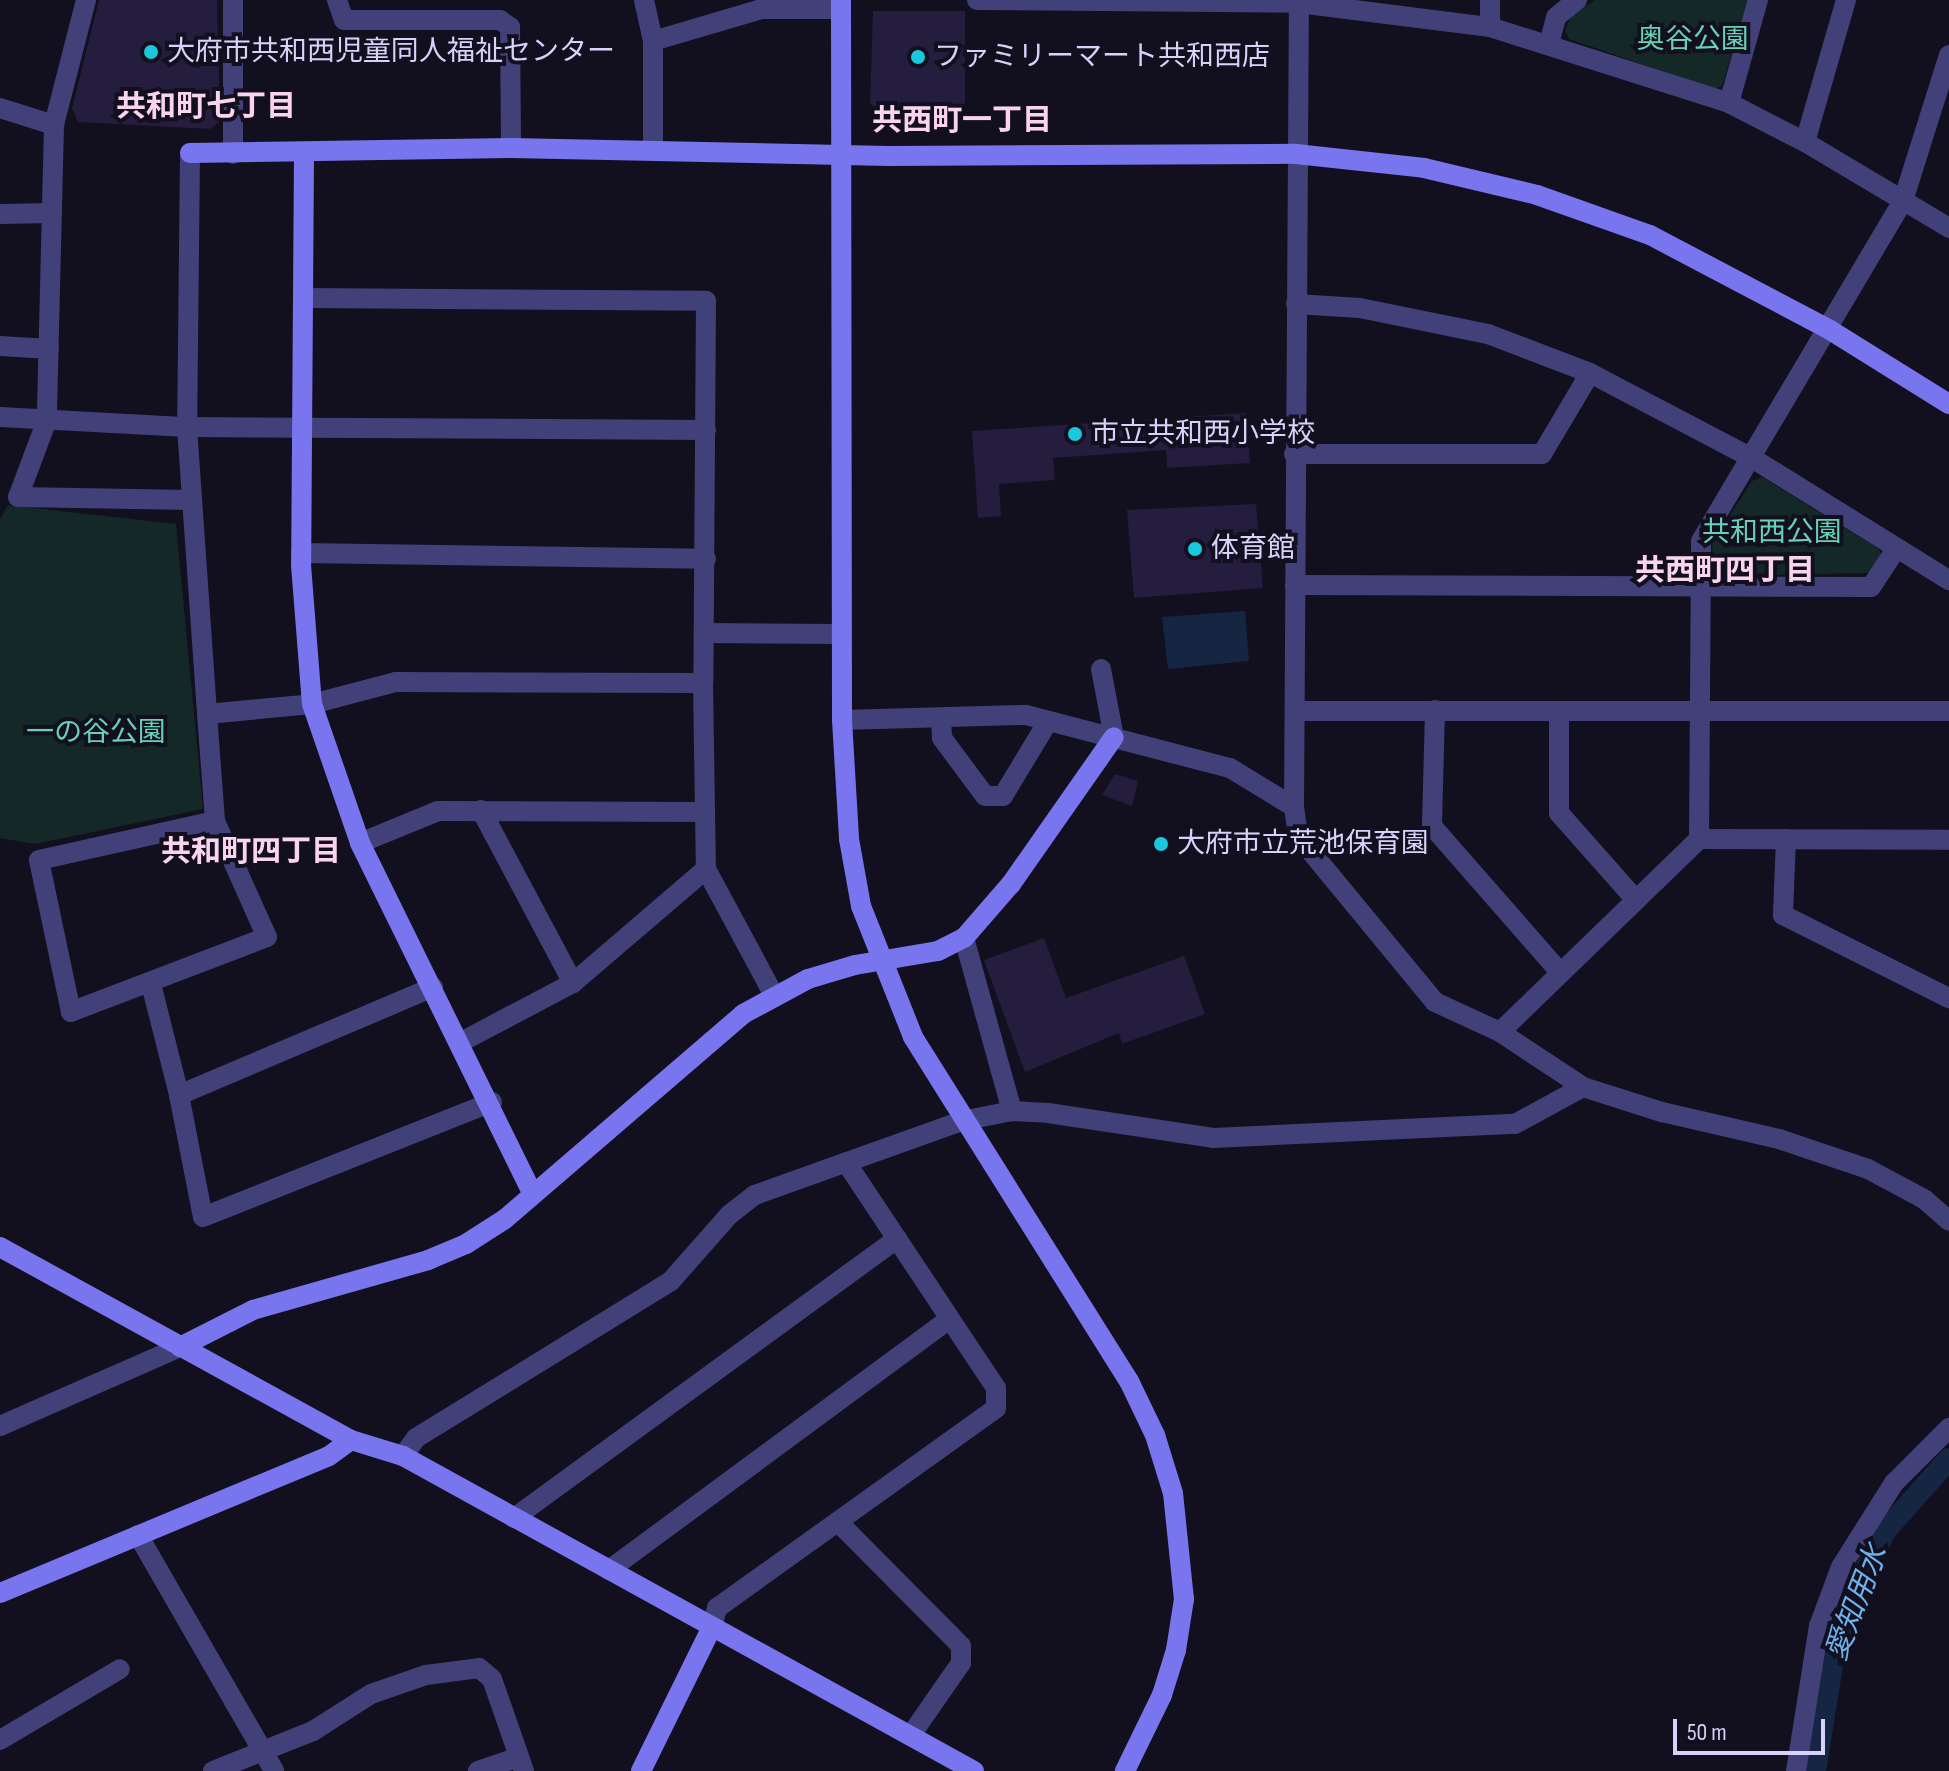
<!DOCTYPE html>
<meta charset="utf-8">
<style>
body{margin:0}
#map{position:relative;width:1949px;height:1771px;overflow:hidden;background:#120f1e;font-family:"Sofia Sans Condensed","Noto Sans JP",sans-serif}
div>[style]{position:absolute}
[style*='--x']{left:calc(var(--x)*1px);top:calc(var(--y)*1px);width:calc(var(--w)*1px);rotate:calc(var(--a)*1deg)}
.green>*{inset:0;background:#132827}
.water>*{inset:0;background:#152643}
.canal>*{height:22px;margin:-11px;padding:0 11px;transform-origin:11px;border-radius:11px;background:#152643}
.building>*{inset:0;background:#241d3d}
.street>*{height:20px;margin:-10px;padding:0 10px;transform-origin:10px;border-radius:10px;background:#424078}
.secondary>*{height:20px;margin:-10px;padding:0 10px;transform-origin:10px;border-radius:10px;background:#7975ee}
.dots>*{width:22px;height:22px;translate:-50% -50%;box-sizing:border-box;border:4px solid #120f1e;border-radius:50%}
span{translate:-50% -50%;white-space:nowrap;text-align:center;line-height:1.15;-webkit-text-stroke:8px #120f1e;paint-order:stroke}
.park-label{font-size:28px;color:#68d0b7}
.poi-label{font-size:28px;color:#d7d2f9}
.left{translate:0 -50%;text-align:left}
.neighbourhood-label{font-size:30px;color:#fad4ec;font-weight:700}
.water-label{font-size:30px;color:#6db1ed;font-style:italic}
.scale{position:absolute;left:1673px;top:1719px;width:152px;height:36px;box-sizing:border-box;border:4px solid #d7d2f9;border-top:0;padding-left:10px;font-size:24px;line-height:28px;white-space:nowrap;color:#d7d2f9;-webkit-text-stroke:6px #120f1e;paint-order:stroke}
</style>
<div id="map">
<div class="green">
<i style="clip-path:polygon(1595px 0,1748px 0,1722px 86px,1714px 89px,1569px 39px,1565px 30px,1571px 16px)"></i>
<i style="clip-path:polygon(1762px 477px,1879px 549px,1882px 558px,1872px 573px,1714px 576px,1712px 543px,1752px 481px)"></i>
<i style="clip-path:polygon(8px 505px,176px 524px,203px 809px,35px 844px,0 838px,0 519px)"></i>
</div>
<div class="water">
<i style="clip-path:polygon(1245px 611px,1249px 661px,1168px 669px,1162px 617px)"></i>
</div>
<div class="canal">
<i style="--x:1815;--y:1771;--w:113;--a:-80.9"></i>
<i style="--x:1833;--y:1659;--w:74;--a:-71.8"></i>
<i style="--x:1856;--y:1589;--w:65;--a:-63.4"></i>
<i style="--x:1885;--y:1531;--w:96;--a:-48.4"></i>
</div>
<div class="building">
<i style="clip-path:polygon(99px 0,217px 0,220px 121px,210px 129px,78px 122px,72px 108px)"></i>
<i style="clip-path:polygon(873px 11px,965px 11px,965px 120px,889px 120px,870px 103px)"></i>
<i style="clip-path:polygon(1246px 413px,1250px 463px,1167px 468px,1166px 450px,1053px 458px,1055px 480px,999px 484px,1001px 516px,978px 518px,972px 431px)"></i>
<i style="clip-path:polygon(1256px 504px,1263px 588px,1134px 598px,1127px 510px)"></i>
<i style="clip-path:polygon(1115px 774px,1138px 781px,1132px 806px,1102px 795px)"></i>
<i style="clip-path:polygon(1044px 938px,1066px 998px,1184px 956px,1205px 1014px,1122px 1044px,1119px 1033px,1025px 1072px,984px 960px)"></i>
</div>
<div class="street">
<i style="--x:86;--y:0;--w:129;--a:104.4"></i>
<i style="--x:54;--y:125;--w:295;--a:91.4"></i>
<i style="--x:47;--y:420;--w:82;--a:110.6"></i>
<i style="--x:18;--y:497;--w:174;--a:1"></i>
<i style="--x:233;--y:0;--w:154;--a:90"></i>
<i style="--x:337;--y:0;--w:21;--a:71"></i>
<i style="--x:344;--y:20;--w:156;--a:0"></i>
<i style="--x:500;--y:20;--w:12;--a:35"></i>
<i style="--x:510;--y:27;--w:121;--a:89.5"></i>
<i style="--x:644;--y:0;--w:42;--a:77.6"></i>
<i style="--x:653;--y:41;--w:107;--a:90"></i>
<i style="--x:977;--y:0;--w:322;--a:0.5"></i>
<i style="--x:1299;--y:3;--w:193;--a:7.2"></i>
<i style="--x:1490;--y:27;--w:251;--a:17.6"></i>
<i style="--x:1729;--y:103;--w:85;--a:27.2"></i>
<i style="--x:1805;--y:142;--w:168;--a:30.8"></i>
<i style="--x:1490;--y:0;--w:27;--a:90"></i>
<i style="--x:653;--y:41;--w:114;--a:-16.4"></i>
<i style="--x:762;--y:9;--w:79;--a:0"></i>
<i style="--x:1549;--y:44;--w:28;--a:-75"></i>
<i style="--x:1556;--y:17;--w:27;--a:-39"></i>
<i style="--x:1729;--y:103;--w:107;--a:-74.3"></i>
<i style="--x:0;--y:108;--w:57;--a:17.5"></i>
<i style="--x:1805;--y:142;--w:148;--a:-73.9"></i>
<i style="--x:190;--y:153;--w:274;--a:90.6"></i>
<i style="--x:187;--y:427;--w:288;--a:86"></i>
<i style="--x:207;--y:714;--w:105;--a:-5.4"></i>
<i style="--x:312;--y:704;--w:87;--a:-14.7"></i>
<i style="--x:396;--y:682;--w:307;--a:0.2"></i>
<i style="--x:703;--y:683;--w:186;--a:89.1"></i>
<i style="--x:706;--y:869;--w:145;--a:61.7"></i>
<i style="--x:0;--y:214;--w:52;--a:-1.1"></i>
<i style="--x:303;--y:298;--w:403;--a:0.4"></i>
<i style="--x:706;--y:301;--w:382;--a:90.4"></i>
<i style="--x:1296;--y:304;--w:64;--a:3.6"></i>
<i style="--x:1360;--y:308;--w:131;--a:11.5"></i>
<i style="--x:1488;--y:334;--w:109;--a:20.9"></i>
<i style="--x:1590;--y:373;--w:183;--a:27.7"></i>
<i style="--x:1752;--y:458;--w:232;--a:31.8"></i>
<i style="--x:0;--y:346;--w:49;--a:3.5"></i>
<i style="--x:0;--y:417;--w:187;--a:3.1"></i>
<i style="--x:187;--y:427;--w:519;--a:0.33"></i>
<i style="--x:1294;--y:454;--w:248;--a:0"></i>
<i style="--x:1542;--y:454;--w:94;--a:-59.3"></i>
<i style="--x:301;--y:553;--w:405;--a:0.8"></i>
<i style="--x:1295;--y:585;--w:576;--a:0.2"></i>
<i style="--x:1871;--y:587;--w:45;--a:-56.7"></i>
<i style="--x:705;--y:633;--w:136;--a:0.4"></i>
<i style="--x:1101;--y:669;--w:69;--a:79.2"></i>
<i style="--x:1435;--y:710;--w:116;--a:91.5"></i>
<i style="--x:1432;--y:826;--w:193;--a:48.8"></i>
<i style="--x:1296;--y:711;--w:653;--a:0"></i>
<i style="--x:1559;--y:712;--w:101;--a:90"></i>
<i style="--x:1559;--y:813;--w:116;--a:48.5"></i>
<i style="--x:207;--y:714;--w:107;--a:85.7"></i>
<i style="--x:941;--y:718;--w:20;--a:87"></i>
<i style="--x:942;--y:738;--w:72;--a:53.4"></i>
<i style="--x:985;--y:796;--w:18;--a:0"></i>
<i style="--x:1003;--y:796;--w:85;--a:-58.9"></i>
<i style="--x:842;--y:720;--w:184;--a:-1.6"></i>
<i style="--x:1026;--y:715;--w:211;--a:14.6"></i>
<i style="--x:1230;--y:768;--w:75;--a:31.4"></i>
<i style="--x:1294;--y:807;--w:29;--a:82"></i>
<i style="--x:1298;--y:836;--w:215;--a:50.5"></i>
<i style="--x:1435;--y:1002;--w:72;--a:24.8"></i>
<i style="--x:1500;--y:1032;--w:100;--a:33.5"></i>
<i style="--x:1583;--y:1087;--w:83;--a:17.6"></i>
<i style="--x:1662;--y:1112;--w:120;--a:13"></i>
<i style="--x:1779;--y:1139;--w:94;--a:18.6"></i>
<i style="--x:1868;--y:1169;--w:64;--a:28.2"></i>
<i style="--x:1924;--y:1199;--w:33;--a:41"></i>
<i style="--x:1294;--y:807;--w:807;--a:-89.65"></i>
<i style="--x:481;--y:810;--w:196;--a:62"></i>
<i style="--x:215;--y:821;--w:127;--a:65.9"></i>
<i style="--x:267;--y:937;--w:210;--a:159.1"></i>
<i style="--x:71;--y:1012;--w:155;--a:-101.9"></i>
<i style="--x:39;--y:860;--w:180;--a:-12.5"></i>
<i style="--x:1699;--y:839;--w:298;--a:-89.6"></i>
<i style="--x:1701;--y:541;--w:395;--a:-59.3"></i>
<i style="--x:1903;--y:201;--w:153;--a:-72.5"></i>
<i style="--x:1786;--y:839;--w:76;--a:92.3"></i>
<i style="--x:1783;--y:915;--w:186;--a:26.6"></i>
<i style="--x:360;--y:843;--w:84;--a:-22.3"></i>
<i style="--x:438;--y:811;--w:266;--a:0.2"></i>
<i style="--x:964;--y:938;--w:180;--a:74.5"></i>
<i style="--x:151;--y:984;--w:114;--a:75.8"></i>
<i style="--x:179;--y:1095;--w:276;--a:-23"></i>
<i style="--x:1500;--y:1032;--w:277;--a:-44.1"></i>
<i style="--x:1699;--y:839;--w:250;--a:0.2"></i>
<i style="--x:461;--y:1042;--w:127;--a:-27.8"></i>
<i style="--x:573;--y:983;--w:175;--a:-40.6"></i>
<i style="--x:179;--y:1095;--w:124;--a:78.9"></i>
<i style="--x:203;--y:1217;--w:311;--a:-21.7"></i>
<i style="--x:0;--y:1426;--w:197;--a:-23.7"></i>
<i style="--x:403;--y:1456;--w:22;--a:-54"></i>
<i style="--x:416;--y:1438;--w:298;--a:-31.6"></i>
<i style="--x:670;--y:1282;--w:89;--a:-48.6"></i>
<i style="--x:729;--y:1215;--w:33;--a:-38"></i>
<i style="--x:755;--y:1195;--w:220;--a:-19.7"></i>
<i style="--x:962;--y:1121;--w:51;--a:-11.3"></i>
<i style="--x:1012;--y:1111;--w:36;--a:3"></i>
<i style="--x:1048;--y:1113;--w:167;--a:8.6"></i>
<i style="--x:1213;--y:1138;--w:302;--a:-2.7"></i>
<i style="--x:1515;--y:1124;--w:77;--a:-28.6"></i>
<i style="--x:514;--y:1518;--w:474;--a:-36.1"></i>
<i style="--x:839;--y:1523;--w:173;--a:45.2"></i>
<i style="--x:961;--y:1646;--w:17;--a:90"></i>
<i style="--x:961;--y:1663;--w:88;--a:124.8"></i>
<i style="--x:138;--y:1535;--w:272;--a:60"></i>
<i style="--x:609;--y:1570;--w:420;--a:-36.4"></i>
<i style="--x:712;--y:1627;--w:20;--a:-75"></i>
<i style="--x:717;--y:1608;--w:343;--a:-35.6"></i>
<i style="--x:996;--y:1408;--w:20;--a:-90"></i>
<i style="--x:996;--y:1388;--w:271;--a:-123.6"></i>
<i style="--x:0;--y:1740;--w:139;--a:-30.6"></i>
<i style="--x:213;--y:1771;--w:108;--a:-21.8"></i>
<i style="--x:313;--y:1731;--w:69;--a:-32.5"></i>
<i style="--x:371;--y:1694;--w:58;--a:-19.1"></i>
<i style="--x:426;--y:1675;--w:53;--a:-7.5"></i>
<i style="--x:479;--y:1668;--w:17;--a:40"></i>
<i style="--x:492;--y:1679;--w:97;--a:70.8"></i>
<i style="--x:478;--y:1771;--w:43;--a:-18.9"></i>
<i style="--x:1796;--y:1771;--w:147;--a:-81"></i>
<i style="--x:1819;--y:1626;--w:63;--a:-69.6"></i>
<i style="--x:1841;--y:1567;--w:99;--a:-57.8"></i>
<i style="--x:1894;--y:1483;--w:78;--a:-45"></i>
</div>
<div class="secondary">
<i style="--x:841;--y:0;--w:720;--a:89.92"></i>
<i style="--x:842;--y:720;--w:119;--a:86.6"></i>
<i style="--x:849;--y:839;--w:68;--a:79.8"></i>
<i style="--x:861;--y:906;--w:141;--a:68.3"></i>
<i style="--x:913;--y:1037;--w:406;--a:57.9"></i>
<i style="--x:1129;--y:1381;--w:60;--a:64.3"></i>
<i style="--x:1155;--y:1435;--w:61;--a:72.8"></i>
<i style="--x:1173;--y:1493;--w:107;--a:84.1"></i>
<i style="--x:1184;--y:1599;--w:52;--a:98.9"></i>
<i style="--x:1176;--y:1650;--w:47;--a:107.3"></i>
<i style="--x:1162;--y:1695;--w:85;--a:116"></i>
<i style="--x:190;--y:153;--w:321;--a:-0.9"></i>
<i style="--x:511;--y:148;--w:378;--a:1.2"></i>
<i style="--x:889;--y:156;--w:407;--a:-0.3"></i>
<i style="--x:1296;--y:154;--w:129;--a:6.2"></i>
<i style="--x:1424;--y:168;--w:116;--a:13.4"></i>
<i style="--x:1537;--y:195;--w:120;--a:19.5"></i>
<i style="--x:1650;--y:235;--w:204;--a:27.8"></i>
<i style="--x:1830;--y:330;--w:140;--a:31.9"></i>
<i style="--x:304;--y:154;--w:411;--a:90.4"></i>
<i style="--x:301;--y:565;--w:139;--a:85.5"></i>
<i style="--x:312;--y:704;--w:147;--a:70.9"></i>
<i style="--x:360;--y:843;--w:391;--a:63.8"></i>
<i style="--x:0;--y:1247;--w:401;--a:28.8"></i>
<i style="--x:351;--y:1440;--w:54;--a:17.1"></i>
<i style="--x:403;--y:1456;--w:652;--a:28.88"></i>
<i style="--x:180;--y:1347;--w:82;--a:-26.9"></i>
<i style="--x:253;--y:1310;--w:182;--a:-15.9"></i>
<i style="--x:428;--y:1260;--w:41;--a:-22.8"></i>
<i style="--x:466;--y:1244;--w:46;--a:-32.7"></i>
<i style="--x:505;--y:1219;--w:314;--a:-40.7"></i>
<i style="--x:743;--y:1014;--w:74;--a:-28.3"></i>
<i style="--x:808;--y:979;--w:49;--a:-16.6"></i>
<i style="--x:855;--y:965;--w:84;--a:-9.6"></i>
<i style="--x:938;--y:951;--w:29;--a:-27"></i>
<i style="--x:964;--y:938;--w:72;--a:-49"></i>
<i style="--x:1011;--y:884;--w:179;--a:-55"></i>
<i style="--x:0;--y:1593;--w:356;--a:-22.6"></i>
<i style="--x:329;--y:1456;--w:27;--a:-36"></i>
<i style="--x:641;--y:1771;--w:161;--a:-63.8"></i>
</div>
<div class="dots">
<i style="left:151px;top:52px;background:#1bc7dc"></i>
<i style="left:918px;top:57px;background:#1bc7dc"></i>
<i style="left:1075px;top:434px;background:#1bc7dc"></i>
<i style="left:1195px;top:549px;background:#1bc7dc"></i>
<i style="left:1161px;top:844px;background:#1bc7dc"></i>
</div>
<div class="park-label">
<span style="left:1693px;top:40px">奥谷公園</span>
<span style="left:1772px;top:533px">共和西公園</span>
<span style="left:96px;top:733px">一の谷公園</span>
</div>
<div class="poi-label">
<span class="left" style="left:167px;top:52px">大府市共和西児童同人福祉センター</span>
<span class="left" style="left:934px;top:57px">ファミリーマート共和西店</span>
<span class="left" style="left:1091px;top:434px">市立共和西小学校</span>
<span class="left" style="left:1211px;top:549px">体育館</span>
<span class="left" style="left:1177px;top:844px">大府市立荒池保育園</span>
</div>
<div class="neighbourhood-label">
<span style="left:206px;top:107px">共和町七丁目</span>
<span style="left:962px;top:121px">共西町一丁目</span>
<span style="left:1725px;top:571px">共西町四丁目</span>
<span style="left:251px;top:852px">共和町四丁目</span>
</div>
<div class="water-label">
<span style="left:1857px;top:1603px;rotate:-69deg">愛知用水</span>
</div>
<div class="scale">50 m</div>
</div>
